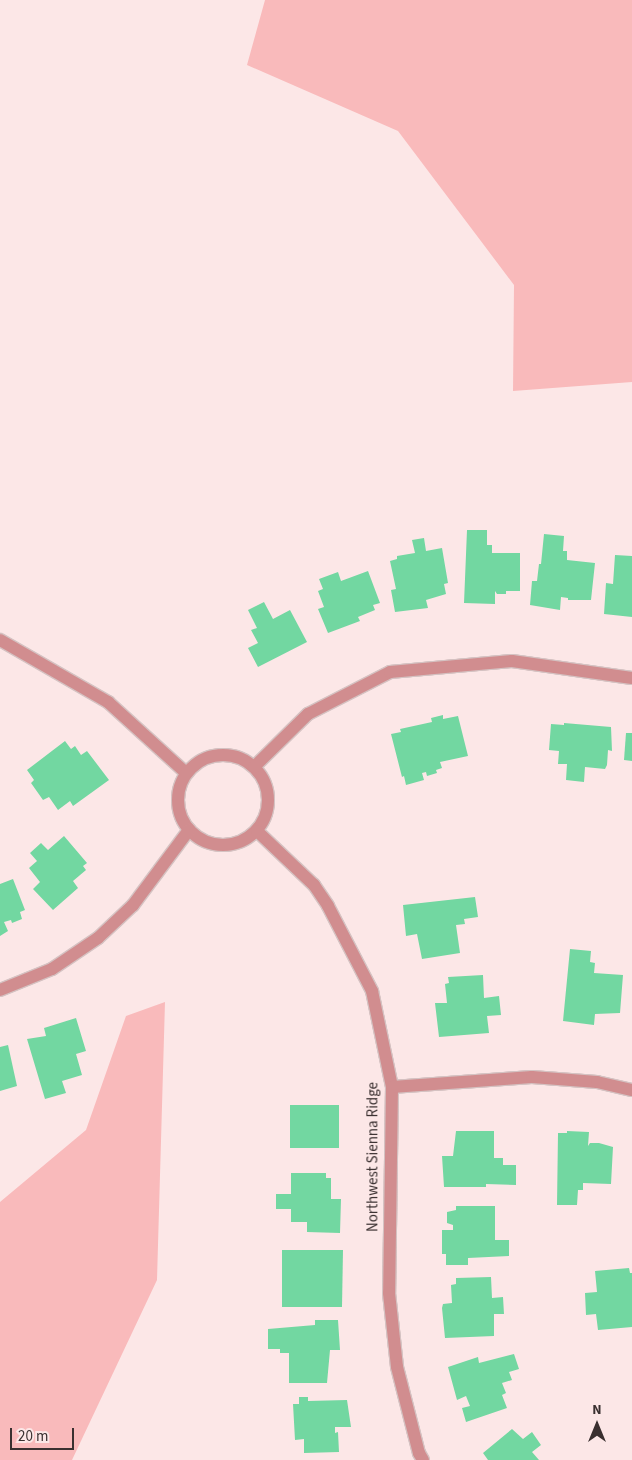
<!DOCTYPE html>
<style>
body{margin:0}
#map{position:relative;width:632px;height:1460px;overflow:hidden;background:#fce7e7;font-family:"Source Sans 3",sans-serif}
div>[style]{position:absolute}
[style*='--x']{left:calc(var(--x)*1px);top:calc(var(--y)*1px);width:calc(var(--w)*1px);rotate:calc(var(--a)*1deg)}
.green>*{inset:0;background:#f9babb}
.building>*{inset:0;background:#72d7a1}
.roads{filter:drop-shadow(1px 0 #d5c2c2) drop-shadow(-1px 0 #d5c2c2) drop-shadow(0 1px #d5c2c2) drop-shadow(0 -1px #d5c2c2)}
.minor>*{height:12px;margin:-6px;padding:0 6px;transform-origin:6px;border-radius:6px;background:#d18d8f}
.minor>.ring{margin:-6px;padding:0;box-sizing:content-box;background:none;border:12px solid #d18d8f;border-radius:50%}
span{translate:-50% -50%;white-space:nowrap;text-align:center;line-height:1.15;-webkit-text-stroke:4px #fce7e7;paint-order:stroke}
.street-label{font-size:15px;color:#3a3030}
.north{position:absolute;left:572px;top:1400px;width:50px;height:50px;-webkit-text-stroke:4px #fce7e7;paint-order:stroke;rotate:0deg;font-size:14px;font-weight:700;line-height:20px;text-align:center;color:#3a3030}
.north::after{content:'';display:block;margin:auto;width:18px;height:22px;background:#3a3030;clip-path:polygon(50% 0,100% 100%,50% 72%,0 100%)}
.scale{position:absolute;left:10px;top:1428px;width:64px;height:22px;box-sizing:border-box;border:2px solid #3a3030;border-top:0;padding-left:6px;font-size:15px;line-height:18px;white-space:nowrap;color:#3a3030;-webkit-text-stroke:4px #fce7e7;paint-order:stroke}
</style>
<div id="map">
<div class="green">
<i style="clip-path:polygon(265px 0,632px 0,632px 382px,513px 391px,514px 285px,398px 131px,247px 65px)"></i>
<i style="clip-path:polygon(165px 1002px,157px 1280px,72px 1460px,0 1460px,0 1202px,86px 1130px,126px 1016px)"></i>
</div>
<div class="building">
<i style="clip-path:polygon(467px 530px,487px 530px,487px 545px,492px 545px,492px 553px,520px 553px,520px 591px,506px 591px,506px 594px,497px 594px,495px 591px,495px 604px,464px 603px)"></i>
<i style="clip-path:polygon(544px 534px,564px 536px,563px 551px,567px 551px,567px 560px,595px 563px,591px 600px,568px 600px,568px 598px,561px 597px,560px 610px,530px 605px,532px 581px,537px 581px,539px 564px,541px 564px)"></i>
<i style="clip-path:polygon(424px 538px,426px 551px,442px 548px,448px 583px,444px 584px,446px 594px,426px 600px,428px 608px,395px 612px,391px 590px,396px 589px,390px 561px,397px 559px,397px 556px,415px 553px,412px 540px)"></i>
<i style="clip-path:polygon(615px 555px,632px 556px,632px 617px,604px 614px,606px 583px,613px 584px)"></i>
<i style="clip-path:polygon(368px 571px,380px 603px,373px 605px,375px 610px,358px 617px,360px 621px,328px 633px,318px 609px,324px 607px,318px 591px,323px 589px,319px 579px,338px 572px,341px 581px)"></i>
<i style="clip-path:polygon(264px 602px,273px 619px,290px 610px,307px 642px,258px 667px,248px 648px,258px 643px,251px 630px,257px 628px,248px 610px)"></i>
<i style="clip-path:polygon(443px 715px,443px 719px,458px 716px,468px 756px,440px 762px,442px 768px,436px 770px,437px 773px,427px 776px,426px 772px,422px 773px,424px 780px,406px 785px,404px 776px,402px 777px,391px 734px,401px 732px,400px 729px,432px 722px,431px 718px)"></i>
<i style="clip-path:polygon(564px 723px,611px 727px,612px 751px,608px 750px,607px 765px,605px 769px,585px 767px,584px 782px,566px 780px,567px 764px,558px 764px,559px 751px,549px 750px,551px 724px,564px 725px)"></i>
<i style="clip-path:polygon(626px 733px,632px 733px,632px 761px,624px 760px)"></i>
<i style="clip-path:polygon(65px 741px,71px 749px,75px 746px,81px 755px,87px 751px,109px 780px,73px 806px,70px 801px,58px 810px,49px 797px,43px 800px,31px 783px,34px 780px,27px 770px)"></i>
<i style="clip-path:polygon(64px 836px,87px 863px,83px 866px,86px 870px,73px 881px,78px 888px,53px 910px,33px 889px,40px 882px,29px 868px,37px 861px,30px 853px,41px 843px,48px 850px)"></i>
<i style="clip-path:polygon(13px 879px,25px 910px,20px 912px,22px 919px,12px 923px,11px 920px,4px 922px,8px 931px,0 936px,0 884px)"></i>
<i style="clip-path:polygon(475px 897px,478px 917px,464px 919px,465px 924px,456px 925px,460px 953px,422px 959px,417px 934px,406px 936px,403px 905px)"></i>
<i style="clip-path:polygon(570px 949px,591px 951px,590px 962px,595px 963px,594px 973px,623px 975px,620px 1013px,595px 1014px,594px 1025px,563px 1021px)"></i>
<i style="clip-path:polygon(483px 975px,484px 998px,499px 996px,501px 1015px,487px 1016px,489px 1033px,439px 1037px,435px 1003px,447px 1003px,445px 984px,449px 983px,448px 977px)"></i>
<i style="clip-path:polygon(76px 1018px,86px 1051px,76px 1054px,82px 1075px,62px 1081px,66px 1093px,45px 1099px,27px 1039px,46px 1036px,44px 1028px)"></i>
<i style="clip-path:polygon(8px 1045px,17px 1086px,0 1091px,0 1047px)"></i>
<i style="clip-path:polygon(290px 1105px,339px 1105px,339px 1148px,290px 1148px)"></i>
<i style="clip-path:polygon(456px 1131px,494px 1131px,494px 1158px,503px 1158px,503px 1165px,516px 1165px,516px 1185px,486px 1184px,486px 1187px,444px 1187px,442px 1156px,453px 1156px)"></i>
<i style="clip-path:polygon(567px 1131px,589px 1132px,588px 1146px,590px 1143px,599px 1143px,613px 1147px,611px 1184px,583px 1183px,583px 1190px,578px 1190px,577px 1205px,557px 1205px,558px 1133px,567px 1133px)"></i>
<i style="clip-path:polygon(291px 1173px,326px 1173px,326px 1178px,331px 1178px,331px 1199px,341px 1199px,340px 1233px,307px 1232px,307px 1222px,291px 1222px,291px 1209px,276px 1209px,276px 1194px,291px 1194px)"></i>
<i style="clip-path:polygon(456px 1206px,495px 1206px,495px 1240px,509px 1240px,509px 1256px,468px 1258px,468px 1265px,446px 1265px,446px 1254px,442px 1254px,442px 1230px,453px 1230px,453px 1225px,447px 1223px,447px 1212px,456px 1210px)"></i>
<i style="clip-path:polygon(282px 1250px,343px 1250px,342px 1307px,282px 1307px)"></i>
<i style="clip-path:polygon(629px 1268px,630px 1273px,632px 1273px,632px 1327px,598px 1330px,596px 1314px,586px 1315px,585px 1293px,597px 1292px,595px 1271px)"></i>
<i style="clip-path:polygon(491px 1277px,492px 1298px,503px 1297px,504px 1314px,494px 1314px,494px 1336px,445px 1338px,442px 1308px,443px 1304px,452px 1303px,451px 1285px,456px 1284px,456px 1278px)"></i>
<i style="clip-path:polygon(315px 1320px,338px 1320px,340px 1350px,330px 1350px,327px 1383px,289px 1383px,289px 1353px,280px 1353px,280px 1349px,268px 1349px,268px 1329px,315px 1325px)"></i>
<i style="clip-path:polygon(514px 1354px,519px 1369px,509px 1372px,512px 1380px,502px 1383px,506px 1393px,502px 1395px,507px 1408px,466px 1422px,462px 1408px,470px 1406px,466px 1396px,457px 1400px,448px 1367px,478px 1357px,479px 1363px)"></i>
<i style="clip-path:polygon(299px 1397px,308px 1397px,308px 1401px,347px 1400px,351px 1427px,335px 1427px,335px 1433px,338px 1432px,339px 1452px,304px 1453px,304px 1439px,295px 1440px,293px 1404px,299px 1404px)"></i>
<i style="clip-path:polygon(512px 1429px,523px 1439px,532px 1432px,541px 1445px,532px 1452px,539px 1460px,488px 1460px,483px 1453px)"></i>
</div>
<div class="roads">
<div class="minor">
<i style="--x:0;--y:640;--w:125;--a:29.9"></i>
<i style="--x:108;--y:702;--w:105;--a:42.3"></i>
<i class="ring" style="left:178px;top:755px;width:78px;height:78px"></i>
<i style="--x:254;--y:767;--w:76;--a:-44.5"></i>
<i style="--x:308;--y:714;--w:92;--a:-27.1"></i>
<i style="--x:390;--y:672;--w:122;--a:-5.2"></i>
<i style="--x:512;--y:661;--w:121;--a:8.1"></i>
<i style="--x:257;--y:831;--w:79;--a:43.5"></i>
<i style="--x:314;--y:885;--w:25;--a:56"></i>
<i style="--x:328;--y:906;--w:96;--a:62.6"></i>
<i style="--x:372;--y:991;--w:98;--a:78.2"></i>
<i style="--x:392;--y:1087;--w:206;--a:90.8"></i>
<i style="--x:389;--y:1293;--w:74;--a:83.8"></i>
<i style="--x:397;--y:1367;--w:89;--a:75.7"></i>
<i style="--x:419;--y:1453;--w:8;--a:60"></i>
<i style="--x:0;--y:990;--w:56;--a:-22"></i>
<i style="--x:52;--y:969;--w:55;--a:-34"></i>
<i style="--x:98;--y:938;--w:48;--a:-43.3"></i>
<i style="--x:133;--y:905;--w:94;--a:-53.3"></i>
<i style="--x:392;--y:1087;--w:140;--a:-4.1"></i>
<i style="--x:532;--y:1077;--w:65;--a:4.4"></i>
<i style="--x:597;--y:1082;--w:36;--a:13"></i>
</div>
</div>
<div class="street-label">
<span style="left:373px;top:1157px;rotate:-90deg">Northwest Sienna Ridge</span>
</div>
<div class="north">N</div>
<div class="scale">20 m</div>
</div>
